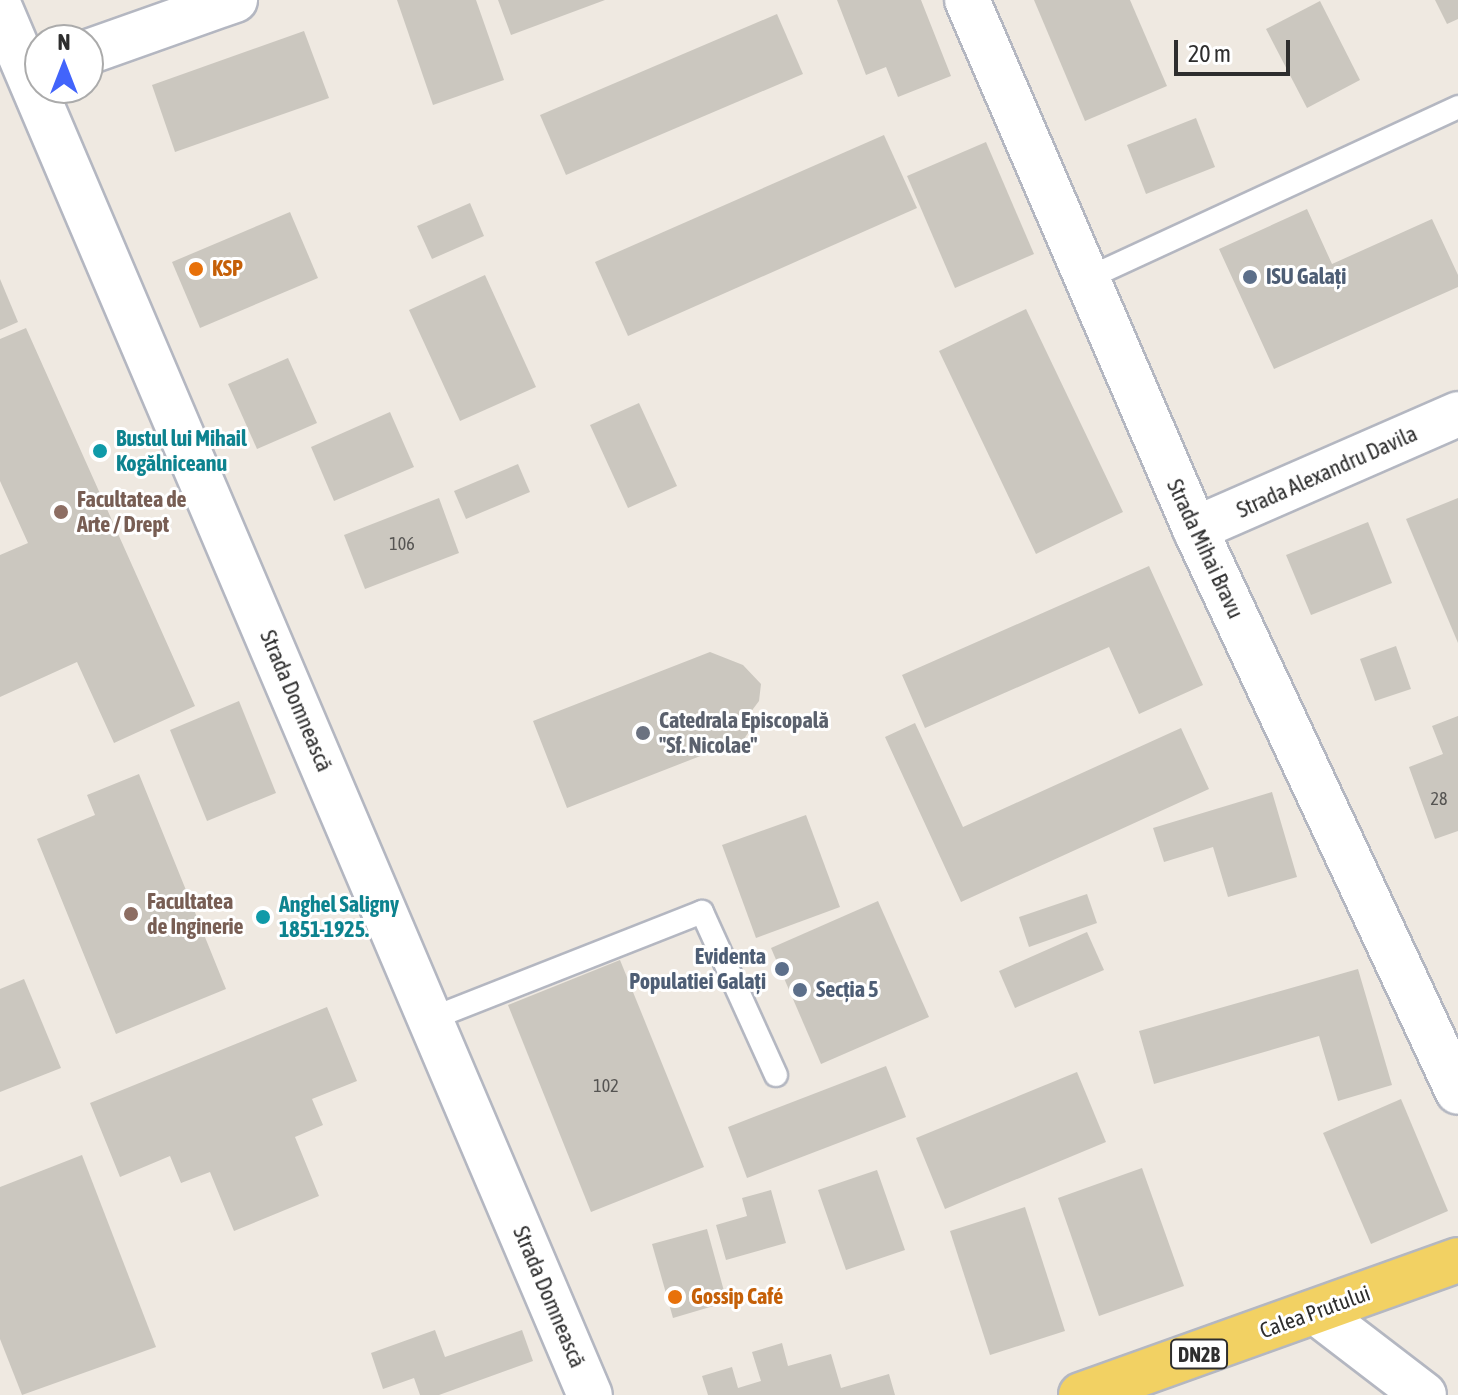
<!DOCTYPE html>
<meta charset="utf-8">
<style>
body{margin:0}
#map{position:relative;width:1458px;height:1395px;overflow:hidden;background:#efe9e1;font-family:"Asap Condensed",sans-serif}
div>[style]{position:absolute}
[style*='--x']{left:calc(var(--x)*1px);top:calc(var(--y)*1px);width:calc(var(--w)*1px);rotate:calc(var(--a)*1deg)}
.building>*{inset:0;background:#cbc7bf}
.roads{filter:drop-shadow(2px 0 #b4b7c1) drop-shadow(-2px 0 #b4b7c1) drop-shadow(0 2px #b4b7c1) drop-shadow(0 -2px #b4b7c1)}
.lane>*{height:22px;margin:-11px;padding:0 11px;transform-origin:11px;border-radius:11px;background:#fff}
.street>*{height:44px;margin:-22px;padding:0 22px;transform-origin:22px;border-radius:22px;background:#fff}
.secondary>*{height:44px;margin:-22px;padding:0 22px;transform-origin:22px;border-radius:22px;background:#fff}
.primary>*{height:44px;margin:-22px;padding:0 22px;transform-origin:22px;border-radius:22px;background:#f2d163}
.dots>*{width:22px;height:22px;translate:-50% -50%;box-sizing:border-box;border:4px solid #fff;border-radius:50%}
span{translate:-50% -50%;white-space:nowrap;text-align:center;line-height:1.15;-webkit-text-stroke:6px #fff;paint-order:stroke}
.number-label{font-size:18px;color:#555452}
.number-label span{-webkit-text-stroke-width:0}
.shield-label span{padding:2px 6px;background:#fff;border:2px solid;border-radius:6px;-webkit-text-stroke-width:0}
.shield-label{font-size:20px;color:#2e2e2e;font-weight:700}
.food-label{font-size:22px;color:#c56008;font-weight:700}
.left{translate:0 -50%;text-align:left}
.service-label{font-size:22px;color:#4e5e75;font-weight:700}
.right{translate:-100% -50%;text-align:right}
.culture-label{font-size:22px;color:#0d838f;font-weight:700}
.street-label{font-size:22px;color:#2e2e2e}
.education-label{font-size:22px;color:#785e54;font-weight:700}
.worship-label{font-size:22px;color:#5b616d;font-weight:700}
.north{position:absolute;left:24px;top:24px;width:80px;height:80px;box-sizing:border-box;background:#fff;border:2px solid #ababab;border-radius:50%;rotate:0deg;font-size:22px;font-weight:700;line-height:32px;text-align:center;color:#2e2e2e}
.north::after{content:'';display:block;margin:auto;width:28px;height:36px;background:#4264fb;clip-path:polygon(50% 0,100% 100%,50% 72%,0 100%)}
.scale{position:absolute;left:1174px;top:40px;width:116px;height:36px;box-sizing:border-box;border:4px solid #2e2e2e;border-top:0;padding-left:10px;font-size:24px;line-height:28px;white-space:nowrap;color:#2e2e2e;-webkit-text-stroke:6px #fff;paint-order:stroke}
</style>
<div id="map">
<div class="building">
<i style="clip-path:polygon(397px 0,476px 0,504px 80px,433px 105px)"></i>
<i style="clip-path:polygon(498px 0,605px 0,511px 35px)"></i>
<i style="clip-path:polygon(837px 0,921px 0,951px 76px,898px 97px,886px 67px,866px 75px)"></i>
<i style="clip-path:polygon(1034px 0,1130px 0,1167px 86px,1085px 121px)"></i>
<i style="clip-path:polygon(1435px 0,1458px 0,1458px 19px,1447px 24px)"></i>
<i style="clip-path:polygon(1320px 1px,1360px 80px,1307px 108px,1266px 29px)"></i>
<i style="clip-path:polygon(777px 14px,803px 74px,566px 175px,540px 115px)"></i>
<i style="clip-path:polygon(304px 31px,329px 98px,175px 152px,152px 85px)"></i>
<i style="clip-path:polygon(1196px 118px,1215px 167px,1146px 194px,1127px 145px)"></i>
<i style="clip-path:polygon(884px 135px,917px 208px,628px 336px,595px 262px)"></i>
<i style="clip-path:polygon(986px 142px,1034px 254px,955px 288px,907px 176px)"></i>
<i style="clip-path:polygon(470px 203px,484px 236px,432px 259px,417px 226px)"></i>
<i style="clip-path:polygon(1307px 209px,1332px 264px,1432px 219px,1458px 275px,1458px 287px,1274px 369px,1219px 249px)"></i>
<i style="clip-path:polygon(290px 212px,318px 278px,200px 328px,172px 262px)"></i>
<i style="clip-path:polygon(485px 275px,536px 387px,460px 421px,409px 310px)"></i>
<i style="clip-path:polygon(0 279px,18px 322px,0 330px)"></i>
<i style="clip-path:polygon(1026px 309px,1123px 512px,1036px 554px,939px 351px)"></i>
<i style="clip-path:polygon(26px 328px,195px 706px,114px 743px,77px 662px,0 697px,0 555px,28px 543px,0 481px,0 339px)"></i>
<i style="clip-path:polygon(288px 358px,317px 423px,257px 449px,228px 384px)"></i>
<i style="clip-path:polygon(639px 403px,677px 486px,628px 508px,590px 425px)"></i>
<i style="clip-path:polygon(390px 412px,414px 467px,334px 501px,311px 447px)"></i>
<i style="clip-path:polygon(518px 464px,530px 492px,466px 519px,454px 491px)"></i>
<i style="clip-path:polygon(439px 498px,459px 553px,365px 589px,344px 535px)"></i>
<i style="clip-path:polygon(1458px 498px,1458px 643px,1406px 519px)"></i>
<i style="clip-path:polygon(1368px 522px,1392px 583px,1311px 615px,1286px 555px)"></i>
<i style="clip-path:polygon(1149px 566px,1203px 685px,1139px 714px,1109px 647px,925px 728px,902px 675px)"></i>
<i style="clip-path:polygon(1396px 646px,1411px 689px,1375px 701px,1360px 659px)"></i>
<i style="clip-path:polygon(710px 652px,743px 665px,761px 684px,759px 701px,750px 713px,752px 727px,744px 739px,567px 808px,533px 721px)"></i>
<i style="clip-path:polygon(239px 701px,276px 793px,207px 821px,170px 730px)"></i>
<i style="clip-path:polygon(1458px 716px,1458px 831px,1435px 839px,1409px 767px,1443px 754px,1432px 726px)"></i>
<i style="clip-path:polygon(915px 723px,963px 827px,1181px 728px,1209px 789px,961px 902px,885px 737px)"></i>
<i style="clip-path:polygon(139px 774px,226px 989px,116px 1034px,37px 839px,95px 815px,87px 795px)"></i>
<i style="clip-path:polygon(1272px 792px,1297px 877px,1228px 897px,1213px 847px,1164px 862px,1153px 828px)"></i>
<i style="clip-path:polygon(806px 815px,840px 907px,756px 938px,722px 845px)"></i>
<i style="clip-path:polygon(1087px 894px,1097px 923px,1029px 947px,1019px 917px)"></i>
<i style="clip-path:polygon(878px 901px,929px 1017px,821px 1064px,771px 948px)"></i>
<i style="clip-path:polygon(1087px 932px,1104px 970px,1015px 1008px,999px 971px)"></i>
<i style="clip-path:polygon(620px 960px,704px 1167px,591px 1212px,508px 1005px)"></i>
<i style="clip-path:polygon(1358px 969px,1392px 1085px,1338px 1101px,1319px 1036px,1154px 1084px,1139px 1031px)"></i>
<i style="clip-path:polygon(24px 979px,61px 1068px,0 1092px,0 989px)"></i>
<i style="clip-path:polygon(327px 1007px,357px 1081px,312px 1099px,323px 1125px,295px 1137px,319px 1196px,234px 1231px,210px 1172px,181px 1183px,170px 1156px,120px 1177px,90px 1103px)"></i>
<i style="clip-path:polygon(886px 1066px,906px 1117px,747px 1178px,728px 1127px)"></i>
<i style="clip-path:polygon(1077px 1072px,1106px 1142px,945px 1209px,916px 1138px)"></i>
<i style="clip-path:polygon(1401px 1099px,1448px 1211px,1371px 1244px,1323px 1133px)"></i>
<i style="clip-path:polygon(82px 1155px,156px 1347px,22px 1395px,0 1339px,0 1187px)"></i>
<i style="clip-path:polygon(1142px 1168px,1184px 1286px,1099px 1316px,1058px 1198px)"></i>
<i style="clip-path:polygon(877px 1170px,905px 1250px,846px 1270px,818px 1190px)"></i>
<i style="clip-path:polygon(771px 1190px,786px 1243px,726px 1260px,716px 1225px,747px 1216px,742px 1198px)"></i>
<i style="clip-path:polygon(1025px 1207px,1065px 1331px,990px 1355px,950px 1231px)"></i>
<i style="clip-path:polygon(707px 1229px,727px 1302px,673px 1318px,652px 1244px)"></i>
<i style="clip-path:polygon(435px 1330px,445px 1357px,522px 1330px,533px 1361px,439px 1395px,420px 1395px,414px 1378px,383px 1389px,371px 1353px)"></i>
<i style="clip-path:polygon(782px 1343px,788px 1366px,831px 1354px,841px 1388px,889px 1374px,895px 1395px,708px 1395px,702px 1376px,732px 1367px,738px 1388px,761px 1381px,752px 1352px)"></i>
</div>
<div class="roads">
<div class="lane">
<i style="--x:1086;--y:279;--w:410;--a:-24.8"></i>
<i style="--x:433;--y:1018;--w:289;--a:-21.5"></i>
<i style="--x:702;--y:912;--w:179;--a:65.6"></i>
</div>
<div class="street">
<i style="--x:1195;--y:529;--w:287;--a:-23.6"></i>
</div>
<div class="secondary">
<i style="--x:967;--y:0;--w:576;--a:66.68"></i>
<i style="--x:1195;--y:529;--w:621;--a:64.96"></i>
<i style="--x:0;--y:8;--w:1507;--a:66.96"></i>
<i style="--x:88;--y:52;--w:156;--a:-19.5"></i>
<i style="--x:1316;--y:1312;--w:136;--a:37.5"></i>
</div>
<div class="primary">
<i style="--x:1081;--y:1395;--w:400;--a:-19.7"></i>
</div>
</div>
<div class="dots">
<i style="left:196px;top:269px;background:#e8710a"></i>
<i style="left:1250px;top:277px;background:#5c6f8a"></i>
<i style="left:100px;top:451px;background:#0f9aa8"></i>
<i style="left:61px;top:512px;background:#8d6e63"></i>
<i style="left:643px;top:733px;background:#6b7280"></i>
<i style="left:131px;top:914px;background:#8d6e63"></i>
<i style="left:263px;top:917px;background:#0f9aa8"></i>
<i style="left:782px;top:969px;background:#5c6f8a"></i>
<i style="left:800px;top:990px;background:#5c6f8a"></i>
<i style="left:675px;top:1297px;background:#e8710a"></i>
</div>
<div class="number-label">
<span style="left:402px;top:544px">106</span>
<span style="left:1439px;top:799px">28</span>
<span style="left:606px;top:1086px">102</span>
</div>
<div class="shield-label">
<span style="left:1199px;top:1354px">DN2B</span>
</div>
<div class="food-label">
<span class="left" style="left:212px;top:269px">KSP</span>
<span class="left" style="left:691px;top:1297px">Gossip Café</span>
</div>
<div class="service-label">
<span class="left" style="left:1266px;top:277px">ISU Galați</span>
<span class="right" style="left:766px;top:969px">Evidenta<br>Populatiei Galați</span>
<span class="left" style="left:816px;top:990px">Secția 5</span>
</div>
<div class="culture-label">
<span class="left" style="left:116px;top:451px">Bustul lui Mihail<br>Kogălniceanu</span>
<span class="left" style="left:279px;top:917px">Anghel Saligny<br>1851-1925.</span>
</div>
<div class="street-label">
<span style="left:1327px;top:472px;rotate:-24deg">Strada Alexandru Davila</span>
<span style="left:1205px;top:549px;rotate:65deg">Strada Mihai Bravu</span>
<span style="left:296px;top:701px;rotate:67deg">Strada Domnească</span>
<span style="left:549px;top:1297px;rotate:67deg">Strada Domnească</span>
<span style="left:1315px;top:1312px;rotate:-20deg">Calea Prutului</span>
</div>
<div class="education-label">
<span class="left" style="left:77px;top:512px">Facultatea de<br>Arte / Drept</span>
<span class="left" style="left:147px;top:914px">Facultatea<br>de Inginerie</span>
</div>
<div class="worship-label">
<span class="left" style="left:659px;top:733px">Catedrala Episcopală<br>"Sf. Nicolae"</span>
</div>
<div class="north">N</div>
<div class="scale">20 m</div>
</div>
